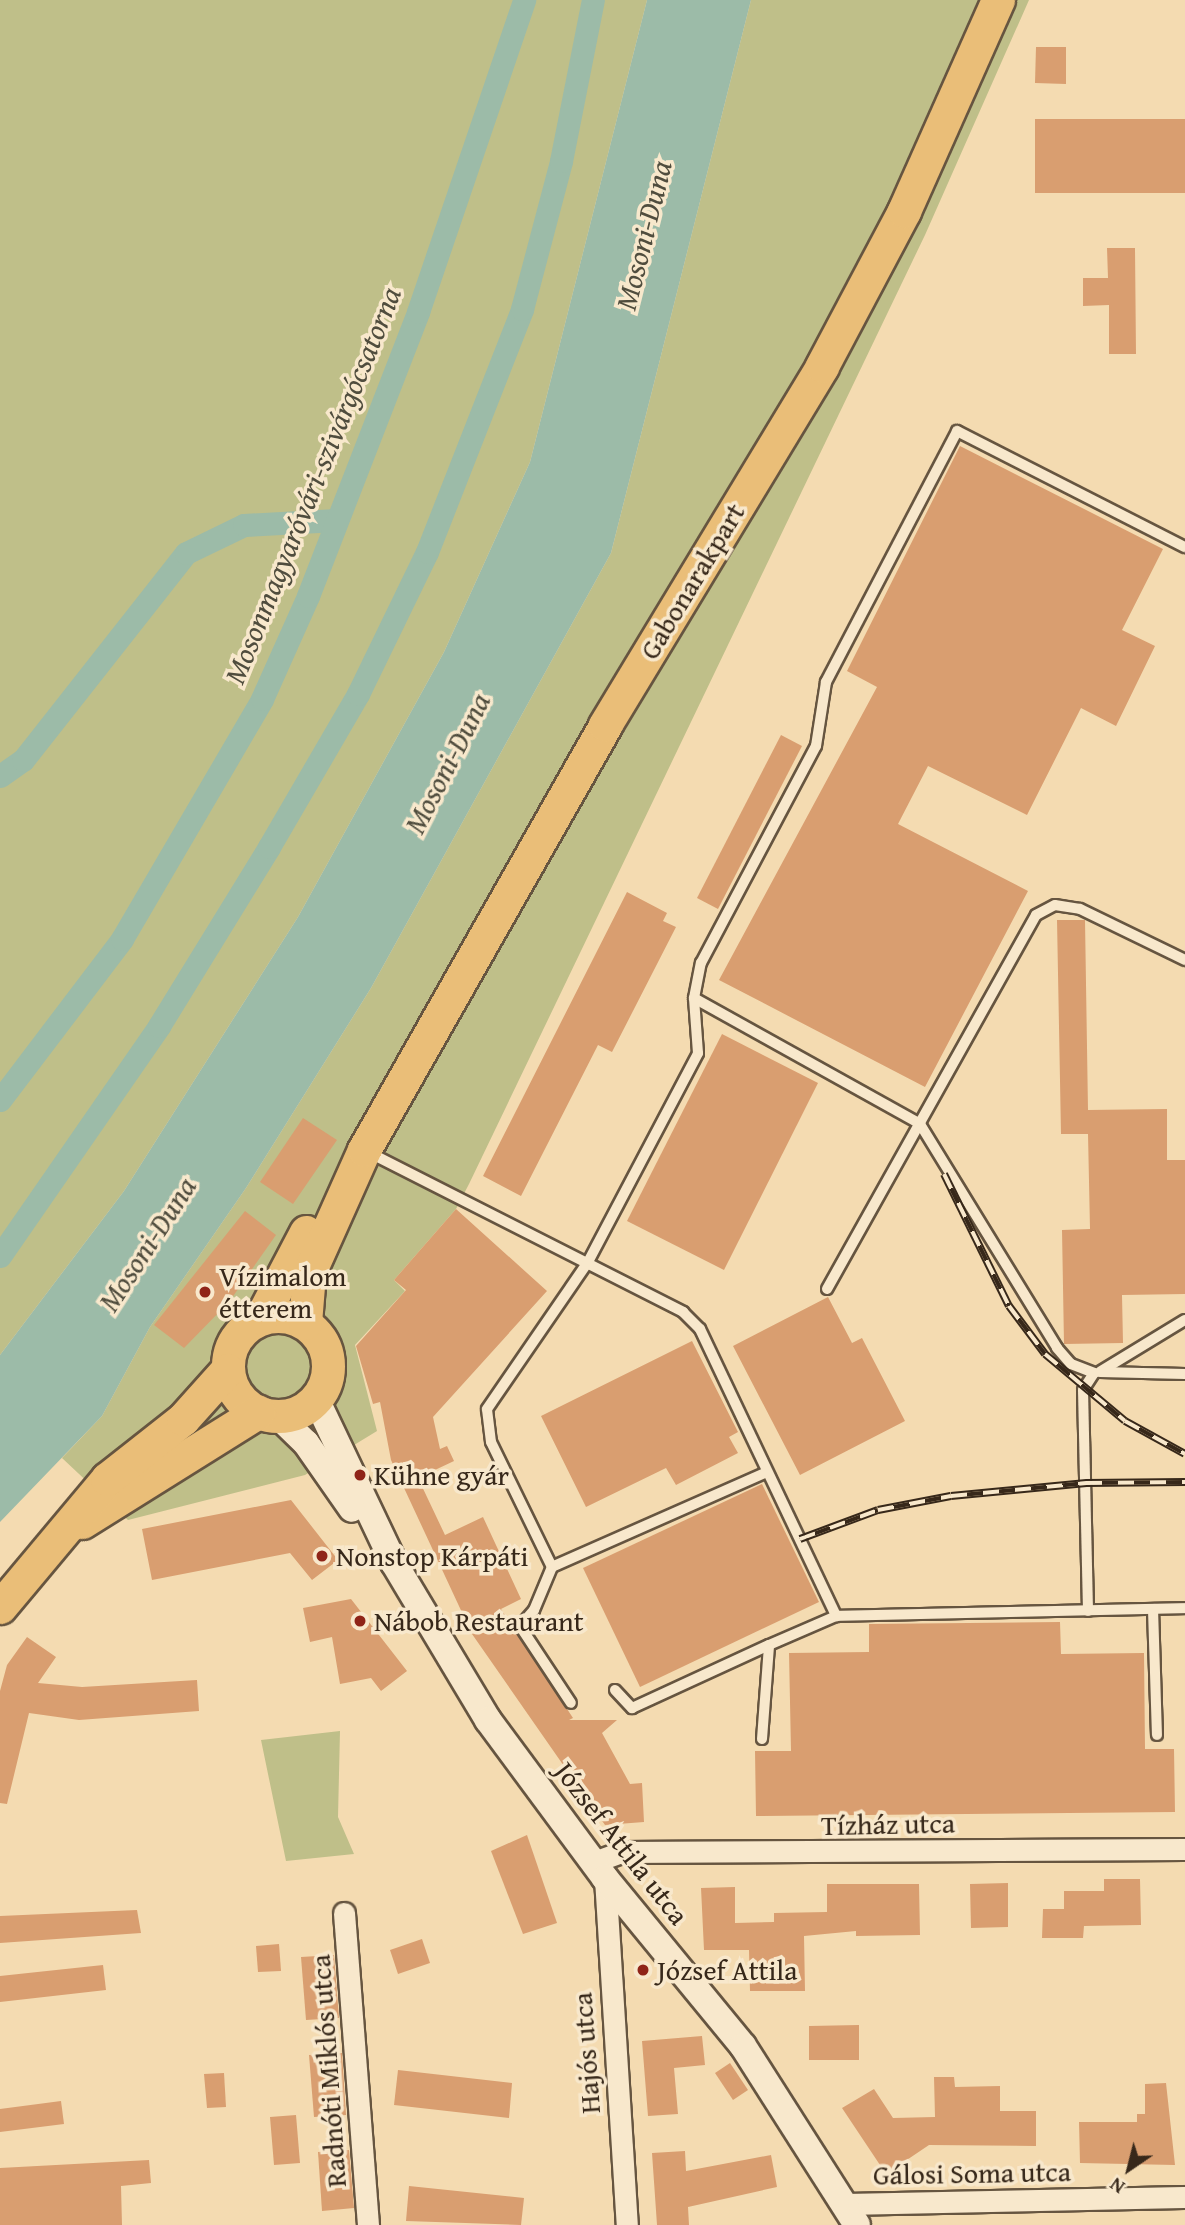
<!DOCTYPE html>
<meta charset="utf-8">
<style>
body{margin:0}
#map{position:relative;width:1185px;height:2225px;overflow:hidden;background:#f4dbb1;font-family:"Gentium Book Plus",serif}
div>[style]{position:absolute}
[style*='--x']{left:calc(var(--x)*1px);top:calc(var(--y)*1px);width:calc(var(--w)*1px);rotate:calc(var(--a)*1deg)}
.green>*{inset:0;background:#bfbf89}
.water>*{inset:0;background:#9cbba8}
.canal>*{height:23px;margin:-11.5px;padding:0 11.5px;transform-origin:11.5px;border-radius:11.5px;background:#9cbba8}
.building>*{inset:0;background:#d99e70}
.roads{filter:drop-shadow(2px 0 #665540) drop-shadow(-2px 0 #665540) drop-shadow(0 2px #665540) drop-shadow(0 -2px #665540)}
.service>*{height:10px;margin:-5px;padding:0 5px;transform-origin:5px;border-radius:5px;background:#f8e8cc}
.minor>*{height:21px;margin:-10.5px;padding:0 10.5px;transform-origin:10.5px;border-radius:10.5px;background:#f8e8cc}
.tertiary>*{height:26px;margin:-13px;padding:0 13px;transform-origin:13px;border-radius:13px;background:#f8e8cc}
.primary>*{height:33px;margin:-16.5px;padding:0 16.5px;transform-origin:16.5px;border-radius:16.5px;background:#eabe78}
.primary>.ring{margin:-16.5px;padding:0;box-sizing:content-box;background:none;border:33px solid #eabe78;border-radius:50%}
.rail>*{height:8px;margin-top:-4px;transform-origin:0;background:repeating-linear-gradient(90deg,#f8e8cc 0 16px,#37281a 0 32px);box-sizing:border-box;border-block:2px solid #37281a}
.dots>*{width:19px;height:19px;translate:-50% -50%;box-sizing:border-box;border:4px solid #f8e8cc;border-radius:50%}
span{translate:-50% -50%;white-space:nowrap;text-align:center;line-height:1.15;-webkit-text-stroke:7px #f8e8cc;paint-order:stroke}
.street-label{font-size:28px;color:#37281a}
.poi-label{font-size:28px;color:#37281a}
.left{translate:0 -50%;text-align:left}
.water-label{font-size:30px;color:#504d3e;font-style:italic}
.north{position:absolute;left:1094px;top:2134px;width:70px;height:70px;-webkit-text-stroke:5px #f8e8cc;paint-order:stroke;rotate:215deg;font-size:19px;font-weight:700;line-height:28px;text-align:center;color:#37281a}
.north::after{content:'';display:block;margin:auto;width:24px;height:32px;background:#37281a;clip-path:polygon(50% 0,100% 100%,50% 72%,0 100%)}
</style>
<div id="map">
<div class="green">
<i style="clip-path:polygon(0 0,647px 0,530px 462px,444px 652px,298px 917px,124px 1191px,0 1355px)"></i>
<i style="clip-path:polygon(751px 0,1029px 0,925px 235px,469px 1184px,456px 1209px,394px 1280px,405px 1291px,355px 1345px,377px 1431px,305px 1475px,128px 1520px,62px 1458px,102px 1416px,150px 1327px,246px 1188px,371px 988px,611px 553px)"></i>
<i style="clip-path:polygon(340px 1731px,338px 1817px,354px 1854px,286px 1861px,261px 1740px)"></i>
</div>
<div class="water">
<i style="clip-path:polygon(647px 0,751px 0,611px 553px,371px 988px,246px 1188px,150px 1327px,102px 1416px,0 1522px,0 1355px,124px 1191px,298px 917px,444px 652px,530px 462px)"></i>
</div>
<div class="canal">
<i style="--x:0;--y:776;--w:28;--a:-35"></i>
<i style="--x:23;--y:760;--w:263;--a:-51.8"></i>
<i style="--x:186;--y:553;--w:64;--a:-25.8"></i>
<i style="--x:244;--y:525;--w:93;--a:-3.1"></i>
<i style="--x:0;--y:1100;--w:202;--a:-52.8"></i>
<i style="--x:122;--y:939;--w:278;--a:-59.7"></i>
<i style="--x:262;--y:699;--w:113;--a:-65.9"></i>
<i style="--x:308;--y:596;--w:305;--a:-68.8"></i>
<i style="--x:418;--y:312;--w:330;--a:-71.2"></i>
<i style="--x:0;--y:1256;--w:280;--a:-55.3"></i>
<i style="--x:159;--y:1026;--w:210;--a:-58.4"></i>
<i style="--x:269;--y:847;--w:177;--a:-59.8"></i>
<i style="--x:358;--y:694;--w:158;--a:-64.1"></i>
<i style="--x:427;--y:552;--w:261;--a:-68.6"></i>
<i style="--x:522;--y:309;--w:153;--a:-75.2"></i>
<i style="--x:561;--y:161;--w:164;--a:-78.8"></i>
</div>
<div class="building">
<i style="clip-path:polygon(1036px 47px,1066px 47px,1066px 84px,1035px 83px)"></i>
<i style="clip-path:polygon(1035px 119px,1185px 119px,1185px 193px,1035px 193px)"></i>
<i style="clip-path:polygon(1107px 248px,1135px 248px,1136px 354px,1109px 354px,1109px 305px,1083px 306px,1083px 278px,1108px 278px)"></i>
<i style="clip-path:polygon(960px 446px,1163px 549px,1122px 630px,1155px 646px,1116px 726px,1081px 708px,1027px 815px,928px 766px,898px 824px,1028px 891px,925px 1087px,719px 980px,877px 687px,847px 671px)"></i>
<i style="clip-path:polygon(781px 735px,802px 746px,718px 909px,697px 898px)"></i>
<i style="clip-path:polygon(627px 892px,667px 913px,663px 921px,676px 927px,612px 1052px,598px 1045px,521px 1196px,483px 1176px)"></i>
<i style="clip-path:polygon(1057px 920px,1085px 920px,1088px 1110px,1167px 1109px,1167px 1160px,1185px 1160px,1185px 1294px,1122px 1295px,1123px 1343px,1064px 1344px,1062px 1230px,1090px 1229px,1088px 1134px,1061px 1134px)"></i>
<i style="clip-path:polygon(722px 1034px,818px 1083px,724px 1270px,627px 1221px)"></i>
<i style="clip-path:polygon(303px 1118px,337px 1140px,293px 1204px,260px 1182px)"></i>
<i style="clip-path:polygon(456px 1209px,547px 1291px,433px 1417px,440px 1449px,447px 1446px,454px 1461px,418px 1478px,445px 1535px,483px 1517px,521px 1599px,501px 1609px,573px 1718px,569px 1720px,617px 1720px,602px 1733px,630px 1784px,642px 1783px,644px 1822px,605px 1825px,472px 1634px,391px 1460px,380px 1402px,373px 1404px,356px 1346px,406px 1290px,394px 1280px)"></i>
<i style="clip-path:polygon(245px 1211px,276px 1235px,229px 1302px,184px 1348px,154px 1325px)"></i>
<i style="clip-path:polygon(828px 1297px,852px 1343px,862px 1338px,905px 1421px,800px 1475px,733px 1346px)"></i>
<i style="clip-path:polygon(692px 1341px,738px 1432px,729px 1437px,738px 1453px,676px 1485px,666px 1468px,586px 1507px,541px 1416px)"></i>
<i style="clip-path:polygon(762px 1484px,819px 1602px,640px 1687px,583px 1568px)"></i>
<i style="clip-path:polygon(291px 1500px,338px 1560px,312px 1580px,290px 1553px,152px 1580px,142px 1529px)"></i>
<i style="clip-path:polygon(351px 1599px,407px 1671px,381px 1691px,371px 1678px,340px 1684px,332px 1637px,310px 1642px,303px 1608px)"></i>
<i style="clip-path:polygon(1060px 1622px,1061px 1654px,1144px 1653px,1145px 1749px,1174px 1749px,1175px 1812px,756px 1816px,755px 1751px,791px 1751px,789px 1653px,869px 1652px,869px 1624px)"></i>
<i style="clip-path:polygon(27px 1637px,56px 1657px,38px 1683px,82px 1687px,197px 1680px,199px 1711px,79px 1720px,29px 1713px,7px 1804px,0 1803px,0 1691px,7px 1665px)"></i>
<i style="clip-path:polygon(527px 1835px,557px 1923px,523px 1934px,491px 1851px)"></i>
<i style="clip-path:polygon(1104px 1879px,1140px 1879px,1141px 1925px,1084px 1926px,1083px 1938px,1042px 1938px,1043px 1909px,1064px 1909px,1064px 1891px,1104px 1891px)"></i>
<i style="clip-path:polygon(1008px 1883px,1008px 1927px,971px 1928px,970px 1884px)"></i>
<i style="clip-path:polygon(827px 1884px,919px 1884px,920px 1935px,856px 1936px,856px 1931px,804px 1936px,805px 1991px,750px 1991px,749px 1950px,704px 1950px,701px 1888px,735px 1887px,735px 1923px,774px 1922px,774px 1913px,827px 1912px)"></i>
<i style="clip-path:polygon(137px 1910px,141px 1933px,0 1943px,0 1916px)"></i>
<i style="clip-path:polygon(422px 1939px,430px 1963px,398px 1974px,390px 1950px)"></i>
<i style="clip-path:polygon(279px 1944px,281px 1971px,258px 1972px,256px 1946px)"></i>
<i style="clip-path:polygon(334px 1955px,339px 2018px,306px 2020px,301px 1957px)"></i>
<i style="clip-path:polygon(103px 1965px,106px 1990px,0 2002px,0 1976px)"></i>
<i style="clip-path:polygon(859px 2025px,859px 2060px,809px 2060px,809px 2026px)"></i>
<i style="clip-path:polygon(702px 2036px,705px 2065px,674px 2068px,678px 2114px,648px 2116px,642px 2041px)"></i>
<i style="clip-path:polygon(342px 2053px,346px 2115px,314px 2117px,309px 2055px)"></i>
<i style="clip-path:polygon(730px 2063px,748px 2090px,733px 2100px,715px 2073px)"></i>
<i style="clip-path:polygon(398px 2070px,512px 2083px,509px 2118px,394px 2105px)"></i>
<i style="clip-path:polygon(224px 2073px,226px 2107px,207px 2108px,204px 2074px)"></i>
<i style="clip-path:polygon(934px 2077px,954px 2077px,955px 2087px,1000px 2086px,1000px 2111px,1036px 2111px,1036px 2146px,929px 2145px,886px 2174px,842px 2108px,874px 2089px,893px 2118px,935px 2117px)"></i>
<i style="clip-path:polygon(1166px 2083px,1175px 2165px,1080px 2163px,1079px 2122px,1137px 2122px,1137px 2114px,1145px 2114px,1145px 2084px)"></i>
<i style="clip-path:polygon(61px 2101px,64px 2124px,0 2132px,0 2109px)"></i>
<i style="clip-path:polygon(296px 2115px,300px 2163px,274px 2165px,270px 2117px)"></i>
<i style="clip-path:polygon(349px 2150px,354px 2208px,322px 2211px,318px 2152px)"></i>
<i style="clip-path:polygon(685px 2151px,686px 2171px,771px 2155px,777px 2187px,688px 2207px,689px 2225px,657px 2225px,652px 2153px)"></i>
<i style="clip-path:polygon(149px 2160px,151px 2183px,121px 2186px,122px 2225px,0 2225px,0 2168px)"></i>
<i style="clip-path:polygon(409px 2186px,524px 2198px,521px 2225px,406px 2221px)"></i>
</div>
<div class="roads">
<div class="service">
<i style="--x:694;--y:998;--w:259;--a:29.1"></i>
<i style="--x:920;--y:1124;--w:263;--a:58.5"></i>
<i style="--x:1057;--y:1348;--w:21;--a:49"></i>
<i style="--x:1071;--y:1364;--w:25;--a:21"></i>
<i style="--x:1094;--y:1373;--w:20;--a:123"></i>
<i style="--x:1083;--y:1390;--w:221;--a:88.7"></i>
<i style="--x:366;--y:1151;--w:356;--a:26.9"></i>
<i style="--x:683;--y:1312;--w:24;--a:45"></i>
<i style="--x:700;--y:1329;--w:318;--a:64.6"></i>
<i style="--x:827;--y:1289;--w:428;--a:-60.8"></i>
<i style="--x:1036;--y:915;--w:21;--a:-28"></i>
<i style="--x:1055;--y:905;--w:25;--a:9"></i>
<i style="--x:1080;--y:909;--w:117;--a:25.9"></i>
<i style="--x:1101;--y:1371;--w:98;--a:-31.3"></i>
<i style="--x:1100;--y:1372;--w:85;--a:1.3"></i>
<i style="--x:767;--y:1472;--w:235;--a:156.2"></i>
<i style="--x:552;--y:1567;--w:139;--a:-116"></i>
<i style="--x:491;--y:1442;--w:33;--a:-97"></i>
<i style="--x:487;--y:1409;--w:178;--a:-55.5"></i>
<i style="--x:588;--y:1262;--w:236;--a:-62.2"></i>
<i style="--x:698;--y:1053;--w:55;--a:-94.2"></i>
<i style="--x:694;--y:998;--w:36;--a:-79"></i>
<i style="--x:701;--y:963;--w:246;--a:-62.1"></i>
<i style="--x:816;--y:746;--w:65;--a:-81.1"></i>
<i style="--x:826;--y:682;--w:283;--a:-62.4"></i>
<i style="--x:957;--y:431;--w:256;--a:27"></i>
<i style="--x:552;--y:1567;--w:47;--a:112.7"></i>
<i style="--x:534;--y:1610;--w:21;--a:131"></i>
<i style="--x:520;--y:1626;--w:92;--a:56.5"></i>
<i style="--x:1153;--y:1609;--w:126;--a:88.2"></i>
<i style="--x:615;--y:1690;--w:25;--a:47"></i>
<i style="--x:632;--y:1708;--w:151;--a:-24.7"></i>
<i style="--x:762;--y:1739;--w:94;--a:-85.7"></i>
<i style="--x:769;--y:1645;--w:73;--a:-23.4"></i>
<i style="--x:836;--y:1616;--w:349;--a:-1.3"></i>
</div>
<div class="minor">
<i style="--x:594;--y:1862;--w:30;--a:-20"></i>
<i style="--x:622;--y:1852;--w:563;--a:-0.31"></i>
<i style="--x:605;--y:1878;--w:348;--a:86.4"></i>
<i style="--x:344;--y:1913;--w:313;--a:85.6"></i>
<i style="--x:844;--y:2204;--w:341;--a:-1.2"></i>
</div>
<div class="tertiary">
<i style="--x:316;--y:1399;--w:182;--a:64.6"></i>
<i style="--x:394;--y:1563;--w:183;--a:59.1"></i>
<i style="--x:488;--y:1720;--w:197;--a:53.5"></i>
<i style="--x:605;--y:1878;--w:217;--a:50.6"></i>
<i style="--x:743;--y:2046;--w:212;--a:57.5"></i>
<i style="--x:278;--y:1416;--w:39;--a:44"></i>
<i style="--x:306;--y:1443;--w:80;--a:55.1"></i>
</div>
<div class="primary">
<i class="ring" style="left:228px;top:1316px;width:67px;height:67px"></i>
<i style="--x:261;--y:1318;--w:97;--a:-62.4"></i>
<i style="--x:305;--y:1323;--w:50;--a:-85.4"></i>
<i style="--x:309;--y:1273;--w:135;--a:-65.9"></i>
<i style="--x:364;--y:1150;--w:489;--a:-60.4"></i>
<i style="--x:605;--y:725;--w:419;--a:-58.8"></i>
<i style="--x:822;--y:366;--w:175;--a:-62.1"></i>
<i style="--x:904;--y:211;--w:231;--a:-66"></i>
<i style="--x:82;--y:1522;--w:208;--a:-32"></i>
<i style="--x:0;--y:1607;--w:167;--a:-50.1"></i>
<i style="--x:107;--y:1479;--w:97;--a:-38.3"></i>
<i style="--x:183;--y:1419;--w:66;--a:-48.1"></i>
</div>
</div>
<div class="rail">
<i style="--x:944;--y:1174;--w:147;--a:63.8"></i>
<i style="--x:1009;--y:1306;--w:60;--a:53.1"></i>
<i style="--x:1045;--y:1354;--w:104;--a:39.9"></i>
<i style="--x:1125;--y:1421;--w:68;--a:28.8"></i>
<i style="--x:800;--y:1539;--w:83;--a:-20.4"></i>
<i style="--x:878;--y:1510;--w:74;--a:-10.9"></i>
<i style="--x:951;--y:1496;--w:136;--a:-5.5"></i>
<i style="--x:1086;--y:1483;--w:99;--a:-0.6"></i>
</div>
<div class="dots">
<i style="left:205px;top:1292px;background:#8f2418"></i>
<i style="left:360px;top:1475px;background:#8f2418"></i>
<i style="left:322px;top:1556px;background:#8f2418"></i>
<i style="left:360px;top:1621px;background:#8f2418"></i>
<i style="left:643px;top:1970px;background:#8f2418"></i>
</div>
<div class="street-label">
<span style="left:692px;top:581px;rotate:-59deg">Gabonarakpart</span>
<span style="left:888px;top:1824px;rotate:-1deg">Tízház utca</span>
<span style="left:622px;top:1843px;rotate:52deg">József Attila utca</span>
<span style="left:586px;top:2053px;rotate:-94deg">Hajós utca</span>
<span style="left:328px;top:2071px;rotate:-94deg">Radnóti Miklós utca</span>
<span style="left:972px;top:2173px;rotate:-1deg">Gálosi Soma utca</span>
</div>
<div class="poi-label">
<span class="left" style="left:219px;top:1292px">Vízimalom<br>étterem</span>
<span class="left" style="left:374px;top:1475px">Kühne gyár</span>
<span class="left" style="left:336px;top:1556px">Nonstop Kárpáti</span>
<span class="left" style="left:374px;top:1621px">Nábob Restaurant</span>
<span class="left" style="left:657px;top:1970px">József Attila</span>
</div>
<div class="water-label">
<span style="left:643px;top:235px;rotate:-76deg">Mosoni-Duna</span>
<span style="left:312px;top:485px;rotate:-68deg">Mosonmagyaróvári-szivárgócsatorna</span>
<span style="left:447px;top:763px;rotate:-63deg">Mosoni-Duna</span>
<span style="left:147px;top:1244px;rotate:-57deg">Mosoni-Duna</span>
</div>
<div class="north">N</div>
</div>
